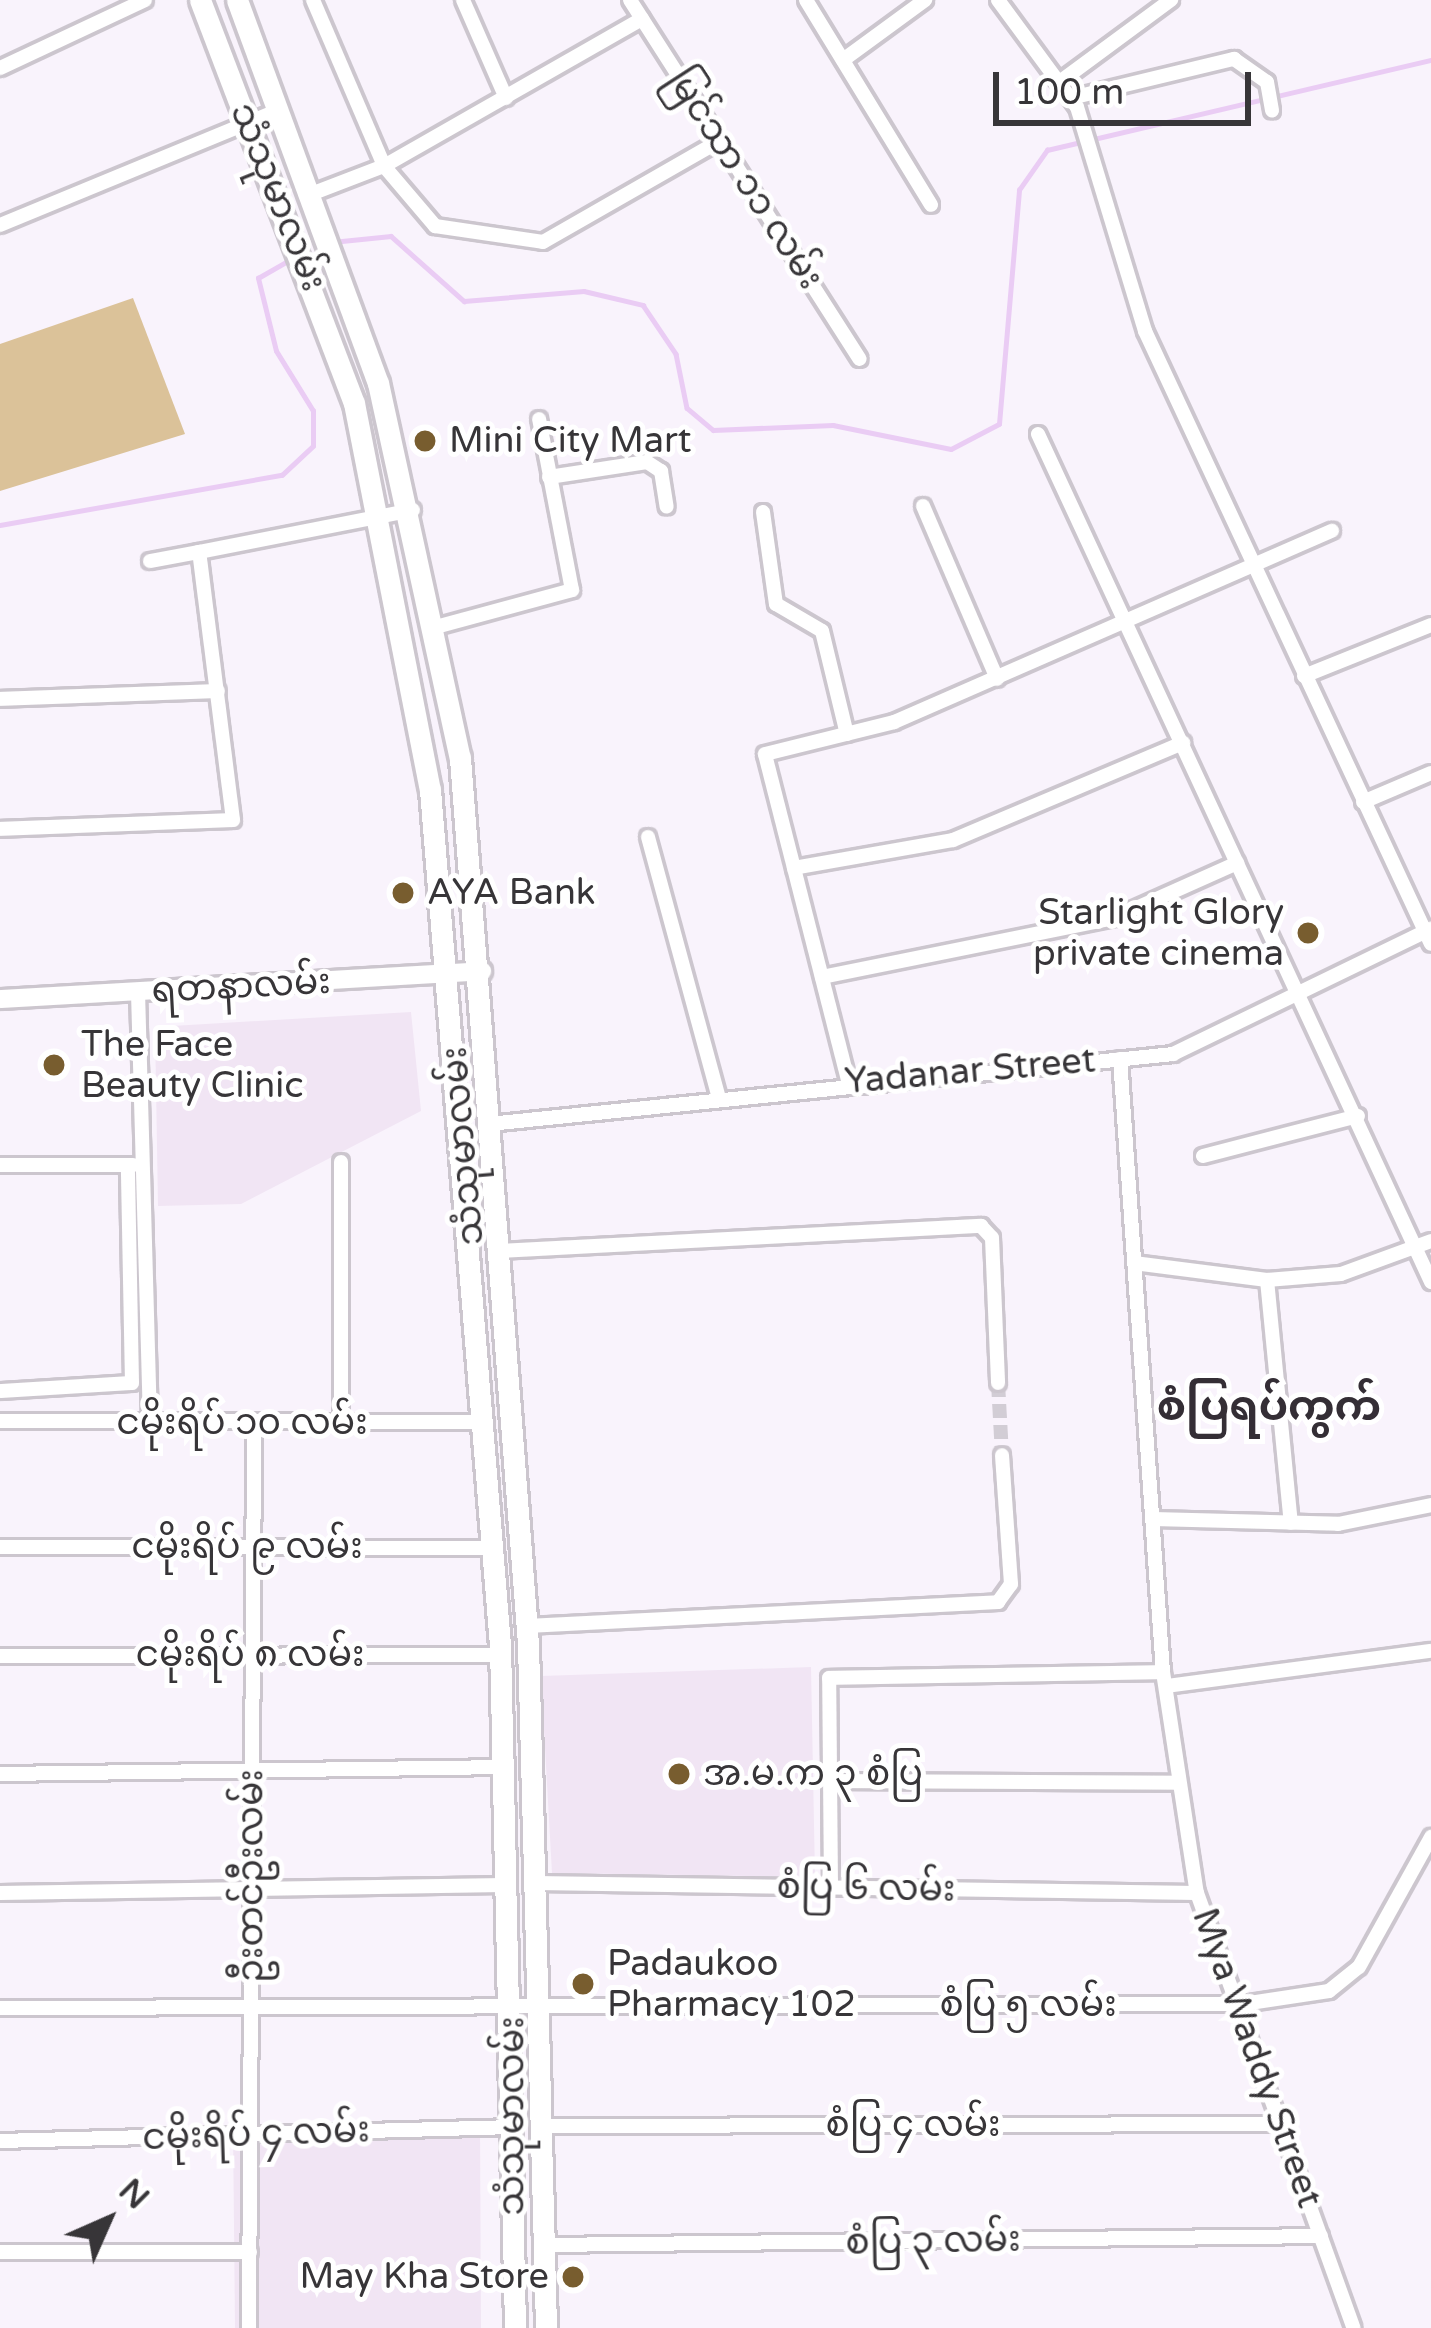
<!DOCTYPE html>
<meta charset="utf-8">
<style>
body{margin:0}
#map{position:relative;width:1431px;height:2328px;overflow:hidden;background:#f9f3fc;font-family:"Varela Round","Noto Sans Myanmar",sans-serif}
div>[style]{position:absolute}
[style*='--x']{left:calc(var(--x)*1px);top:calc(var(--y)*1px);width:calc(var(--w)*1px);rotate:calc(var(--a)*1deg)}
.built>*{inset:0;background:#f1e5f4}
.green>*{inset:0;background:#dbc299}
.stream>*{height:4.5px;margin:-2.25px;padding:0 2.25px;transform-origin:2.25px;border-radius:2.25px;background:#eaccf4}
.street-tunnel>*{height:14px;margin-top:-7px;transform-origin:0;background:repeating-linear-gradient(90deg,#d2cdd5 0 14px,transparent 0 21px)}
.roads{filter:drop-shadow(3px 0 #ccc6ce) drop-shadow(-3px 0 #ccc6ce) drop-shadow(0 3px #ccc6ce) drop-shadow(0 -3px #ccc6ce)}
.street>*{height:14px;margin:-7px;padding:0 7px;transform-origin:7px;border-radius:7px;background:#fff}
.secondary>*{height:18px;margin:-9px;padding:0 9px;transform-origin:9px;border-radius:9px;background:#fff}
.primary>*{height:21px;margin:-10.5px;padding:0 10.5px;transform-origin:10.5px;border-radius:10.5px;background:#fff}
.dots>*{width:33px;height:33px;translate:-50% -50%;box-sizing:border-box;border:6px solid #fff;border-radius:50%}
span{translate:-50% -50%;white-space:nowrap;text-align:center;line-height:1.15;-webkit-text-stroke:10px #fff;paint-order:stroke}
.street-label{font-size:36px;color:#373538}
.poi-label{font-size:36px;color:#373538}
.left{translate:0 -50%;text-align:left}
.right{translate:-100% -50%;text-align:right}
.quarter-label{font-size:42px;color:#342e35;font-weight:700}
.north{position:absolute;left:48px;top:2160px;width:120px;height:120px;-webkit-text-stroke:9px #fff;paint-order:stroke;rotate:45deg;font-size:33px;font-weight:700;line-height:48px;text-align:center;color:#373538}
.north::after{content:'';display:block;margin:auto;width:42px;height:54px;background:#373538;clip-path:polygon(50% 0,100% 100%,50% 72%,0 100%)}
.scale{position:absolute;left:993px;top:72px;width:258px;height:54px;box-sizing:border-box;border:6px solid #373538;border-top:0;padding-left:15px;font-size:36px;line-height:42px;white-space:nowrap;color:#373538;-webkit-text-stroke:9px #fff;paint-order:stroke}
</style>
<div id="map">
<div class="built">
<i style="clip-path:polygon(411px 1012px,421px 1111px,241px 1204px,158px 1206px,155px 1027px)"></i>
<i style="clip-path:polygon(811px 1667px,815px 1877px,552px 1873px,541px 1676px)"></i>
<i style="clip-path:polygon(480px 2123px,481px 2328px,235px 2328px,233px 2124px)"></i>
</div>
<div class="green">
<i style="clip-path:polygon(133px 298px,185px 434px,0 491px,0 344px)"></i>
</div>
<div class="stream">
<i style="--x:332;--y:242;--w:59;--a:-5.8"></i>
<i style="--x:391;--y:236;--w:98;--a:41.7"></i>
<i style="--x:464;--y:301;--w:120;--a:-4.8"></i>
<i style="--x:584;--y:291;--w:61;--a:13.3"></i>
<i style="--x:643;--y:305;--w:59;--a:56"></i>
<i style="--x:676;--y:354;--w:55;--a:78.5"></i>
<i style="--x:687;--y:408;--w:34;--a:40"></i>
<i style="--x:713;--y:430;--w:120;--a:-2.4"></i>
<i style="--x:833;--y:425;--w:120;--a:11.5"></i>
<i style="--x:951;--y:449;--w:54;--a:-27.5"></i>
<i style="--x:999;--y:424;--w:235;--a:-85.1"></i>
<i style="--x:1019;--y:190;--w:49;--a:-55"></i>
<i style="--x:1047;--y:150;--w:394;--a:-13.2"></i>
<i style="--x:0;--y:525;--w:286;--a:-10.1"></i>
<i style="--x:282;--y:475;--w:42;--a:-43.1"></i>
<i style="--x:313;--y:446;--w:35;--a:-90"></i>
<i style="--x:313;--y:411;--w:70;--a:-121.7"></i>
<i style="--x:276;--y:351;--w:75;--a:-103.9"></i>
<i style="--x:258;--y:278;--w:40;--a:-29.7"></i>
</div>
<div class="street-tunnel">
<i style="--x:998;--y:1383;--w:72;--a:86.8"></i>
</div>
<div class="roads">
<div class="street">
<i style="--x:313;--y:0;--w:181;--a:66.8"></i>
<i style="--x:384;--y:166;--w:79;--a:49.6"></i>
<i style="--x:435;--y:226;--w:109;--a:8.4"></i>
<i style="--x:543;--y:242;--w:205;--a:-29.8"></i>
<i style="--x:463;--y:0;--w:107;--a:66.3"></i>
<i style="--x:630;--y:0;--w:426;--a:57.4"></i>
<i style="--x:806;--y:0;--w:240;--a:58.6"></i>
<i style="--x:998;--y:0;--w:133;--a:53.6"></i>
<i style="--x:1077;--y:107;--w:234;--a:73.1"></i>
<i style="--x:1145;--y:331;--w:676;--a:64.99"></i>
<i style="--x:843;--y:60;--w:102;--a:-36.2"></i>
<i style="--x:0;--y:68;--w:160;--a:-25.1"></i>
<i style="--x:1061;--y:81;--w:137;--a:-36.4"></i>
<i style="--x:1071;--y:98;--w:168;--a:-13.5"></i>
<i style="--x:1234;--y:59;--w:40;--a:34.9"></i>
<i style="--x:1267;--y:82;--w:29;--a:80"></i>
<i style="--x:311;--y:194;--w:78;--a:-21"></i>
<i style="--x:384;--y:166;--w:297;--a:-29.7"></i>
<i style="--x:0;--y:225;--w:302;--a:-22.4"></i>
<i style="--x:1038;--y:434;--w:935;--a:65.13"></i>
<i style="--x:549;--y:477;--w:99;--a:-8.7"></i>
<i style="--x:647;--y:462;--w:17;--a:33"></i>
<i style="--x:661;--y:471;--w:36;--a:81"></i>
<i style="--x:923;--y:506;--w:188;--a:66.8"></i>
<i style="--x:763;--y:512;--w:93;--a:82"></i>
<i style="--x:776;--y:604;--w:53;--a:30.4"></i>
<i style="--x:822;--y:631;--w:106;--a:76.4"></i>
<i style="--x:150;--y:561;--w:50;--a:-10.4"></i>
<i style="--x:436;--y:627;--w:141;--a:-15.2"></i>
<i style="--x:572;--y:590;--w:174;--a:-100.9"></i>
<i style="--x:1304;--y:676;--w:137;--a:-21.9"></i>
<i style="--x:0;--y:699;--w:218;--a:-2.1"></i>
<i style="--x:1363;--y:802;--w:74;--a:-23.1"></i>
<i style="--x:0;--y:829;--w:233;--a:-2.2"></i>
<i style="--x:233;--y:820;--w:270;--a:-97.2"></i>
<i style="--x:199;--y:552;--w:218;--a:-11.1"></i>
<i style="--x:648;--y:837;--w:271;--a:74.8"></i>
<i style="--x:794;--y:868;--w:161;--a:-10"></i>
<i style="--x:953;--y:840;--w:250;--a:-22.9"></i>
<i style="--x:822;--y:977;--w:298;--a:-11.4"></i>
<i style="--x:1114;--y:918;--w:135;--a:-24.1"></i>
<i style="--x:138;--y:992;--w:430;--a:88.4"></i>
<i style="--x:1120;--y:1059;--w:615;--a:85.99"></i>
<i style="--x:1163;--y:1672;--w:224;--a:81.3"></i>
<i style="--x:1197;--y:1893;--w:462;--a:70.2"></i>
<i style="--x:848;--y:1080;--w:336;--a:-104.3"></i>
<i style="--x:765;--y:754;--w:133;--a:-13.9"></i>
<i style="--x:894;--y:722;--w:478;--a:-23.6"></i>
<i style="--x:489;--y:1124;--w:688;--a:-5.84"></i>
<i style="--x:1173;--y:1054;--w:287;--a:-25.9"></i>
<i style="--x:1203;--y:1156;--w:160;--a:-14.5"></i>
<i style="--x:0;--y:1165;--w:133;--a:0"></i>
<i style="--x:499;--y:1251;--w:483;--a:-3"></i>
<i style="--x:981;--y:1226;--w:16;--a:47"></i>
<i style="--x:992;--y:1238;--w:145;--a:87.6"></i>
<i style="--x:1134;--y:1263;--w:134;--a:7.3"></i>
<i style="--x:1267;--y:1280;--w:74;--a:-4.6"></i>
<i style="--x:1341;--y:1274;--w:96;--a:-20.1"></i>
<i style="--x:1267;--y:1280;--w:244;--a:84.4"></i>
<i style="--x:0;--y:1391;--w:132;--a:-3.5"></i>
<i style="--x:132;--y:1383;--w:218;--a:-91.1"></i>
<i style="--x:0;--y:1421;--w:484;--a:0.1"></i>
<i style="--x:341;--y:1425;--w:263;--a:-90"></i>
<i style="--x:1153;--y:1519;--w:185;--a:1.5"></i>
<i style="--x:1338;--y:1524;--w:95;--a:-11.5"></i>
<i style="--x:0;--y:1547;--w:493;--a:0.1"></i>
<i style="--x:527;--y:1626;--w:472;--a:-2.9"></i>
<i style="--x:998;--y:1602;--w:22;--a:-54"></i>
<i style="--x:1011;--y:1584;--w:129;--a:-94"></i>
<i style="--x:0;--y:1656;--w:499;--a:-0.1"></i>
<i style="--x:1167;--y:1686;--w:266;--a:-7.6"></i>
<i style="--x:0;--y:1774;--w:505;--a:-0.79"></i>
<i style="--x:831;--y:1781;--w:347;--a:0.3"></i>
<i style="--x:536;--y:1883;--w:661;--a:0.87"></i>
<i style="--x:831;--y:1887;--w:209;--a:-90.5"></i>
<i style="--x:829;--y:1678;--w:334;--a:-1"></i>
<i style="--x:0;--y:1893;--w:509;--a:-0.9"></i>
<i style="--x:0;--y:2008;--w:1243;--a:-0.18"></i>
<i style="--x:1243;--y:2004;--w:87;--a:-8.6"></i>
<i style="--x:1329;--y:1991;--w:38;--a:-39"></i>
<i style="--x:1359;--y:1967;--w:149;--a:-61"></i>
<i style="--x:541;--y:2126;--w:744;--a:-0.15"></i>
<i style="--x:0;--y:2141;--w:513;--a:-1.56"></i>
<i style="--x:544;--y:2245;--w:777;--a:-0.66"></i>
<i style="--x:0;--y:2252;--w:250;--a:0"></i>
<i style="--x:249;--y:2328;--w:904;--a:-89.68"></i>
</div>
<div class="secondary">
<i style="--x:0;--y:999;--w:483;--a:-3.3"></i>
</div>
<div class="primary">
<i style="--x:200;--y:0;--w:431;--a:69.1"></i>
<i style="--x:354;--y:403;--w:394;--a:78.9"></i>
<i style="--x:430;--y:790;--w:858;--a:85.32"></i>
<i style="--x:500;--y:1645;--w:683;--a:88.74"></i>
<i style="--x:237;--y:0;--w:408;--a:69.8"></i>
<i style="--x:378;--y:383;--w:384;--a:77.7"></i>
<i style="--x:460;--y:758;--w:889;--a:85.61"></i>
<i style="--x:528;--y:1644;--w:684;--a:88.49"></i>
</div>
</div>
<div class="dots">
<i style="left:425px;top:441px;background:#785d2f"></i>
<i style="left:403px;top:893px;background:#785d2f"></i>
<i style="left:1308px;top:933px;background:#785d2f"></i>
<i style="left:54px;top:1065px;background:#785d2f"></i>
<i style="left:679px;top:1774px;background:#785d2f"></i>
<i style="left:583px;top:1984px;background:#785d2f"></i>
<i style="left:573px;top:2277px;background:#785d2f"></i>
</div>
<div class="street-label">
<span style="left:745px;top:179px;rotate:57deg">မြင်သာ ၁၁ လမ်း</span>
<span style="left:278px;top:197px;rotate:68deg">သံသုမာလမ်း</span>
<span style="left:241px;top:986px;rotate:-3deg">ရတနာလမ်း</span>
<span style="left:970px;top:1071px;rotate:-5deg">Yadanar Street</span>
<span style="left:463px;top:1146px;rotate:-95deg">သံသုမာလမ်း</span>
<span style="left:242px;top:1423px">ငမိုးရိပ် ၁၀ လမ်း</span>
<span style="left:247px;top:1547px">ငမိုးရိပ် ၉ လမ်း</span>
<span style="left:250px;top:1655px">ငမိုးရိပ် ၈ လမ်း</span>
<span style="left:251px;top:1876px;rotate:-90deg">ဦးတင်ဦးလမ်း</span>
<span style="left:866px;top:1888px;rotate:1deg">စံပြ ၆ လမ်း</span>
<span style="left:1028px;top:2005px">စံပြ ၅ လမ်း</span>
<span style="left:1257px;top:2058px;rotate:70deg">Mya Waddy Street</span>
<span style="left:512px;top:2116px;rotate:-90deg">သံသုမာလမ်း</span>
<span style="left:913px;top:2125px">စံပြ ၄ လမ်း</span>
<span style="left:256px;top:2134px;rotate:-2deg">ငမိုးရိပ် ၄ လမ်း</span>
<span style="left:933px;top:2241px;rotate:-1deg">စံပြ ၃ လမ်း</span>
</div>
<div class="poi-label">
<span class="left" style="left:449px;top:441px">Mini City Mart</span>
<span class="left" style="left:427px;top:893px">AYA Bank</span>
<span class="right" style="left:1284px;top:933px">Starlight Glory<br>private cinema</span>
<span class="left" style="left:81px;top:1065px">The Face<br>Beauty Clinic</span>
<span class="left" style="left:703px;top:1774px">အ.မ.က ၃ စံပြ</span>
<span class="left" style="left:607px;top:1984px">Padaukoo<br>Pharmacy 102</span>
<span class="right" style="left:549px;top:2277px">May Kha Store</span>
</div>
<div class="quarter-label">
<span style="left:1269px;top:1407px">စံပြရပ်ကွက်</span>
</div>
<div class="north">N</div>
<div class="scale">100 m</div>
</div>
